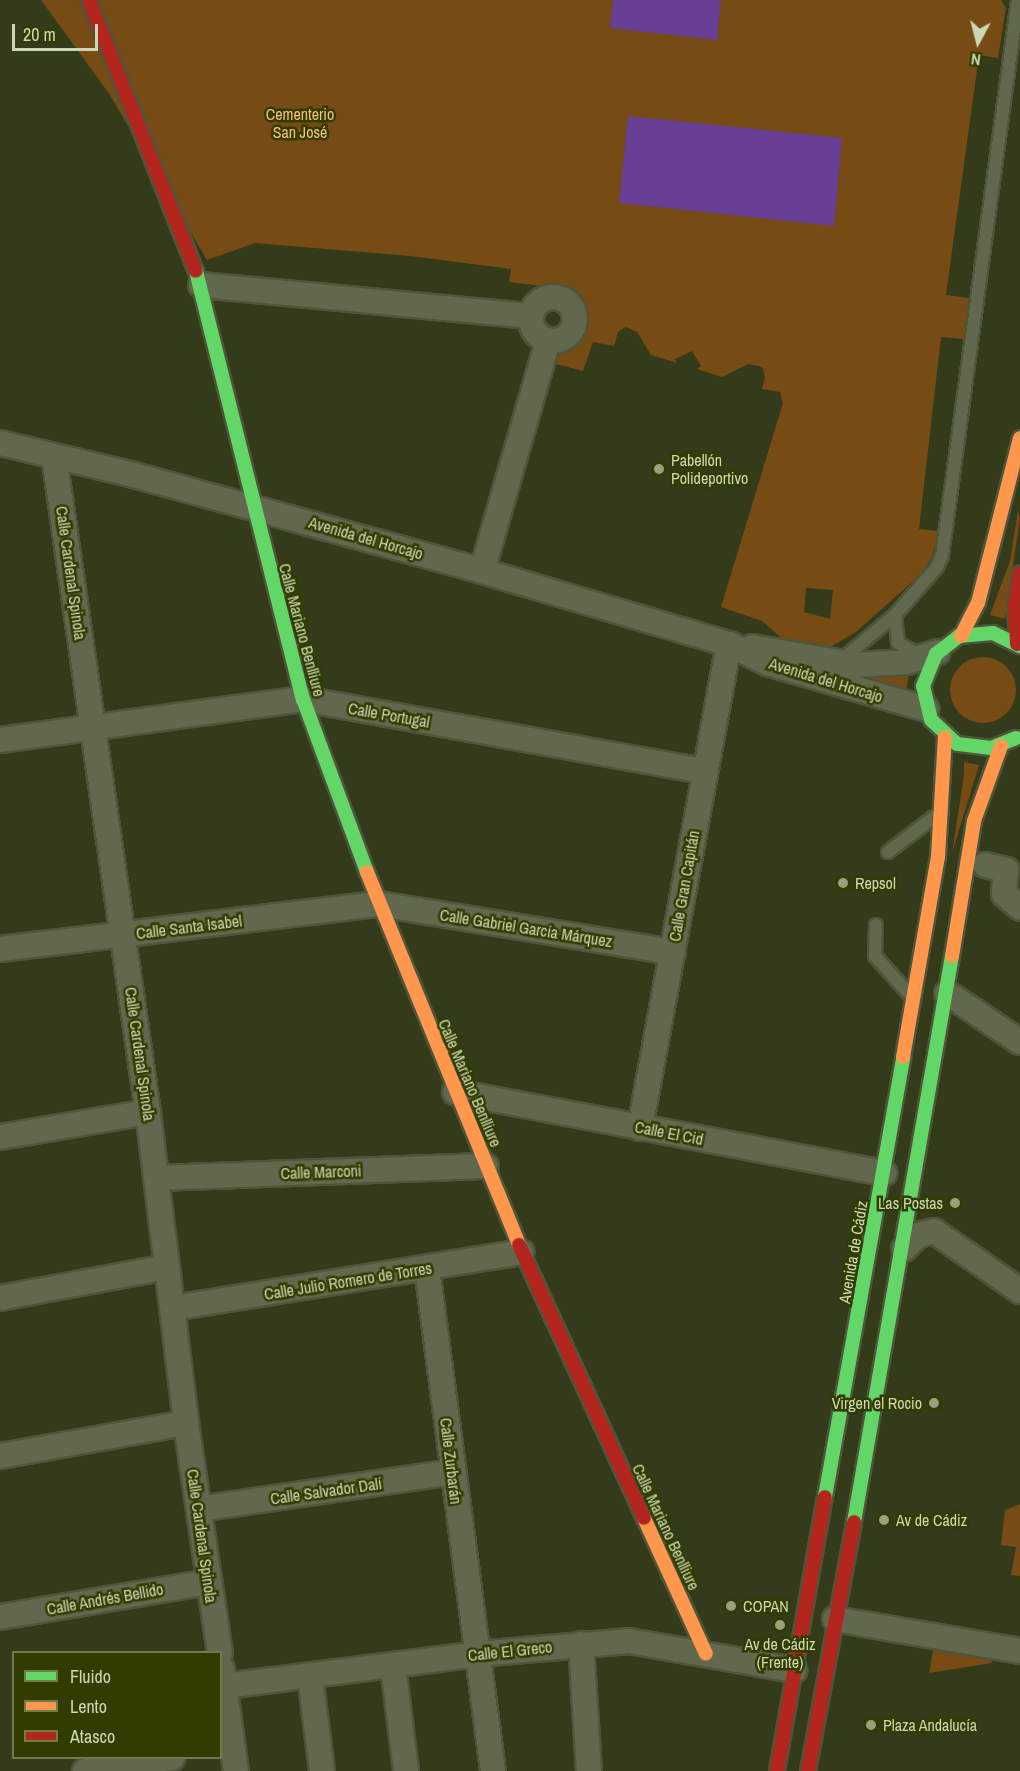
<!DOCTYPE html>
<meta charset="utf-8">
<style>
body{margin:0}
#map{position:relative;width:1020px;height:1771px;overflow:hidden;background:#333b1a;font-family:"Archivo Narrow",sans-serif}
div>[style]{position:absolute}
[style*='--x']{left:calc(var(--x)*1px);top:calc(var(--y)*1px);width:calc(var(--w)*1px);rotate:calc(var(--a)*1deg)}
.green>*{inset:0;background:#774b14}
.round{border-radius:50%}
.water>*{inset:0;background:#673f95}
.roads{filter:drop-shadow(2px 0 #4e553b) drop-shadow(-2px 0 #4e553b) drop-shadow(0 2px #4e553b) drop-shadow(0 -2px #4e553b)}
.lane>*{height:12px;margin:-6px;padding:0 6px;transform-origin:6px;border-radius:6px;background:#61684d}
.street>*{height:24px;margin:-12px;padding:0 12px;transform-origin:12px;border-radius:12px;background:#61684d}
.street>.ring{margin:-12px;padding:0;box-sizing:content-box;background:none;border:24px solid #61684d;border-radius:50%}
.fast>*{height:14px;margin:-7px;padding:0 7px;transform-origin:7px;border-radius:7px;background:#63d668}
.slow>*{height:14px;margin:-7px;padding:0 7px;transform-origin:7px;border-radius:7px;background:#ff974d}
.jam>*{height:14px;margin:-7px;padding:0 7px;transform-origin:7px;border-radius:7px;background:#b3261e}
.dots>*{width:16px;height:16px;translate:-50% -50%;box-sizing:border-box;border:3px solid #313d00;border-radius:50%}
span{translate:-50% -50%;white-space:nowrap;text-align:center;line-height:1.15;-webkit-text-stroke:5px #313d00;paint-order:stroke}
.park-label{font-size:16px;color:#feba7e}
.poi-label{font-size:16px;color:#ccd8b3}
.left{translate:0 -50%;text-align:left}
.right{translate:-100% -50%;text-align:right}
.street-label{font-size:16px;color:#ccd8b3}
.legend{position:absolute;left:12px;top:1651px;width:210px;height:108px;box-sizing:border-box;background:#313d00;border:2px solid #6f7b48;margin:0;padding:8px 10px;list-style:none;font-size:18px;color:#ccd8b3}
.legend li{display:flex;align-items:center;gap:12px;height:30px}
.legend b{width:30px;border:2px solid #6f7b48}
.north{position:absolute;left:948px;top:12px;width:60px;height:60px;-webkit-text-stroke:4px #313d00;paint-order:stroke;rotate:187deg;font-size:16px;font-weight:700;line-height:24px;text-align:center;color:#ccd8b3}
.north::after{content:'';display:block;margin:auto;width:21px;height:27px;background:#ccd8b3;clip-path:polygon(50% 0,100% 100%,50% 72%,0 100%)}
.scale{position:absolute;left:12px;top:24px;width:86px;height:27px;box-sizing:border-box;border:3px solid #ccd8b3;border-top:0;padding-left:8px;font-size:18px;line-height:21px;white-space:nowrap;color:#ccd8b3;-webkit-text-stroke:4px #313d00;paint-order:stroke}
</style>
<div id="map">
<div class="green">
<i style="clip-path:polygon(evenodd,41px 0,1001px 0,1006px 8px,998px 58px,979px 55px,946px 295px,969px 298px,964px 339px,941px 337px,919px 529px,940px 531px,931px 559px,920px 575px,856px 632px,827px 649px,784px 640px,762px 621px,721px 607px,783px 403px,780px 392px,762px 389px,765px 377px,762px 367px,748px 364px,722px 377px,697px 369px,701px 366px,692px 351px,675px 359px,677px 363px,651px 355px,637px 332px,626px 327px,618px 332px,614px 346px,593px 342px,583px 371px,552px 363px,580px 332px,583px 320px,579px 304px,558px 288px,509px 282px,511px 269px,410px 256px,255px 243px,207px 260px,110px 95px,41px 0,806px 588px,833px 590px,830px 619px,804px 612px,806px 588px)"></i>
<i style="clip-path:polygon(1018px 510px,1020px 518px,1005px 619px,990px 615px,1010px 561px)"></i>
<i class="round" style="left:950px;top:657px;width:66px;height:66px"></i>
<i style="clip-path:polygon(909px 673px,906px 694px,855px 677px,868px 678px)"></i>
<i style="clip-path:polygon(964px 762px,979px 765px,952px 853px,964px 775px)"></i>
<i style="clip-path:polygon(1020px 1504px,1020px 1576px,1011px 1575px,1016px 1547px,1001px 1545px,1005px 1510px)"></i>
<i style="clip-path:polygon(934px 1645px,989px 1653px,992px 1663px,929px 1673px)"></i>
</div>
<div class="water">
<i style="clip-path:polygon(613px 0,721px 0,717px 40px,610px 28px)"></i>
<i style="clip-path:polygon(628px 116px,842px 138px,834px 226px,619px 203px)"></i>
</div>
<div class="roads">
<div class="lane">
<i style="--x:895;--y:615;--w:28;--a:84"></i>
<i style="--x:898;--y:643;--w:24;--a:30"></i>
<i style="--x:840;--y:661;--w:72;--a:-39.9"></i>
<i style="--x:895;--y:615;--w:64;--a:-48.8"></i>
<i style="--x:937;--y:567;--w:12;--a:-66"></i>
<i style="--x:942;--y:556;--w:561;--a:-82.22"></i>
<i style="--x:888;--y:852;--w:58;--a:-37.3"></i>
<i style="--x:876;--y:925;--w:31;--a:92"></i>
<i style="--x:875;--y:956;--w:51;--a:48.2"></i>
</div>
<div class="street">
<i style="--x:201;--y:285;--w:331;--a:5.4"></i>
<i class="ring" style="left:531px;top:297px;width:20px;height:20px"></i>
<i style="--x:0;--y:443;--w:138;--a:13.4"></i>
<i style="--x:134;--y:475;--w:361;--a:15.4"></i>
<i style="--x:482;--y:571;--w:258;--a:16.5"></i>
<i style="--x:729;--y:644;--w:42;--a:26.6"></i>
<i style="--x:767;--y:663;--w:166;--a:16.1"></i>
<i style="--x:54;--y:456;--w:663;--a:81.85"></i>
<i style="--x:148;--y:1112;--w:313;--a:83"></i>
<i style="--x:186;--y:1423;--w:232;--a:81.6"></i>
<i style="--x:482;--y:571;--w:239;--a:-74"></i>
<i style="--x:752;--y:647;--w:106;--a:9.8"></i>
<i style="--x:856;--y:665;--w:51;--a:-3.4"></i>
<i style="--x:907;--y:662;--w:32;--a:-18"></i>
<i style="--x:0;--y:740;--w:306;--a:-7.7"></i>
<i style="--x:303;--y:699;--w:407;--a:10.2"></i>
<i style="--x:985;--y:865;--w:22;--a:13"></i>
<i style="--x:1006;--y:870;--w:24;--a:95"></i>
<i style="--x:1004;--y:894;--w:21;--a:41"></i>
<i style="--x:0;--y:949;--w:382;--a:-6.8"></i>
<i style="--x:379;--y:904;--w:298;--a:9.3"></i>
<i style="--x:947;--y:993;--w:88;--a:33.9"></i>
<i style="--x:455;--y:1092;--w:437;--a:10.7"></i>
<i style="--x:640;--y:1128;--w:492;--a:-79.6"></i>
<i style="--x:0;--y:1137;--w:150;--a:-9.6"></i>
<i style="--x:156;--y:1178;--w:330;--a:-2.1"></i>
<i style="--x:904;--y:1249;--w:20;--a:-45"></i>
<i style="--x:918;--y:1235;--w:16;--a:-14"></i>
<i style="--x:934;--y:1231;--w:105;--a:34.9"></i>
<i style="--x:427;--y:1269;--w:506;--a:82.51"></i>
<i style="--x:0;--y:1298;--w:170;--a:-10.5"></i>
<i style="--x:173;--y:1308;--w:353;--a:-9.1"></i>
<i style="--x:0;--y:1456;--w:189;--a:-10.1"></i>
<i style="--x:199;--y:1509;--w:256;--a:-8.3"></i>
<i style="--x:0;--y:1617;--w:212;--a:-9.5"></i>
<i style="--x:835;--y:1619;--w:188;--a:9.8"></i>
<i style="--x:581;--y:1644;--w:127;--a:86.4"></i>
<i style="--x:393;--y:1666;--w:106;--a:82.9"></i>
<i style="--x:222;--y:1669;--w:103;--a:82.2"></i>
<i style="--x:310;--y:1676;--w:96;--a:82.8"></i>
<i style="--x:225;--y:1686;--w:255;--a:-7.2"></i>
<i style="--x:478;--y:1654;--w:152;--a:-4.9"></i>
<i style="--x:629;--y:1641;--w:168;--a:10"></i>
<i style="--x:85;--y:1771;--w:88;--a:-8.5"></i>
</div>
<div class="fast">
<i style="--x:196;--y:271;--w:441;--a:76"></i>
<i style="--x:303;--y:699;--w:184;--a:69.7"></i>
<i style="--x:1016;--y:738;--w:27;--a:158"></i>
<i style="--x:991;--y:748;--w:34;--a:-173"></i>
<i style="--x:957;--y:744;--w:35;--a:-137"></i>
<i style="--x:931;--y:720;--w:35;--a:-103"></i>
<i style="--x:923;--y:686;--w:35;--a:-68"></i>
<i style="--x:936;--y:654;--w:29;--a:-38"></i>
<i style="--x:959;--y:636;--w:34;--a:-5"></i>
<i style="--x:993;--y:633;--w:30;--a:26"></i>
<i style="--x:825;--y:1497;--w:447;--a:-79.9"></i>
<i style="--x:854;--y:1522;--w:574;--a:-80.18"></i>
</div>
<div class="slow">
<i style="--x:961;--y:636;--w:37;--a:-63"></i>
<i style="--x:978;--y:603;--w:170;--a:-75.7"></i>
<i style="--x:367;--y:872;--w:403;--a:67.8"></i>
<i style="--x:952;--y:956;--w:137;--a:-80.7"></i>
<i style="--x:974;--y:821;--w:80;--a:-70.2"></i>
<i style="--x:903;--y:1057;--w:203;--a:-80.1"></i>
<i style="--x:938;--y:857;--w:120;--a:-86.7"></i>
<i style="--x:644;--y:1518;--w:149;--a:65.5"></i>
</div>
<div class="jam">
<i style="--x:89;--y:0;--w:291;--a:68.5"></i>
<i style="--x:1017;--y:644;--w:38;--a:-93"></i>
<i style="--x:1015;--y:606;--w:33;--a:-81"></i>
<i style="--x:519;--y:1245;--w:300;--a:65.4"></i>
<i style="--x:777;--y:1771;--w:278;--a:-80.1"></i>
<i style="--x:808;--y:1771;--w:253;--a:-79.5"></i>
</div>
</div>
<div class="dots">
<i style="left:659px;top:469px;background:#96a17d"></i>
<i style="left:843px;top:883px;background:#96a17d"></i>
<i style="left:955px;top:1203px;background:#96a17d"></i>
<i style="left:934px;top:1403px;background:#96a17d"></i>
<i style="left:884px;top:1520px;background:#96a17d"></i>
<i style="left:731px;top:1606px;background:#96a17d"></i>
<i style="left:780px;top:1625px;background:#96a17d"></i>
<i style="left:871px;top:1725px;background:#96a17d"></i>
</div>
<div class="park-label">
<span style="left:300px;top:123px">Cementerio<br>San José</span>
</div>
<div class="poi-label">
<span class="left" style="left:671px;top:469px">Pabellón<br>Polideportivo</span>
<span class="left" style="left:855px;top:883px">Repsol</span>
<span class="right" style="left:943px;top:1203px">Las Postas</span>
<span class="right" style="left:922px;top:1403px">Virgen el Rocio</span>
<span class="left" style="left:896px;top:1520px">Av de Cádiz</span>
<span class="left" style="left:743px;top:1606px">COPAN</span>
<span style="left:780px;top:1653px">Av de Cádiz<br>(Frente)</span>
<span class="left" style="left:883px;top:1725px">Plaza Andalucía</span>
</div>
<div class="street-label">
<span style="left:366px;top:538px;rotate:16deg">Avenida del Horcajo</span>
<span style="left:71px;top:573px;rotate:82deg">Calle Cardenal Spinola</span>
<span style="left:302px;top:630px;rotate:75deg">Calle Mariano Benlliure</span>
<span style="left:826px;top:680px;rotate:17deg">Avenida del Horcajo</span>
<span style="left:389px;top:715px;rotate:10deg">Calle Portugal</span>
<span style="left:684px;top:886px;rotate:-80deg">Calle Gran Capitán</span>
<span style="left:189px;top:927px;rotate:-7deg">Calle Santa Isabel</span>
<span style="left:526px;top:928px;rotate:9deg">Calle Gabriel García Márquez</span>
<span style="left:140px;top:1054px;rotate:82deg">Calle Cardenal Spinola</span>
<span style="left:470px;top:1083px;rotate:67deg">Calle Mariano Benlliure</span>
<span style="left:669px;top:1133px;rotate:11deg">Calle El Cid</span>
<span style="left:321px;top:1172px;rotate:-2deg">Calle Marconi</span>
<span style="left:853px;top:1252px;rotate:-80deg">Avenida de Cádiz</span>
<span style="left:348px;top:1281px;rotate:-9deg">Calle Julio Romero de Torres</span>
<span style="left:451px;top:1461px;rotate:83deg">Calle Zurbarán</span>
<span style="left:326px;top:1491px;rotate:-8deg">Calle Salvador Dalí</span>
<span style="left:666px;top:1527px;rotate:65deg">Calle Mariano Benlliure</span>
<span style="left:202px;top:1536px;rotate:82deg">Calle Cardenal Spinola</span>
<span style="left:105px;top:1599px;rotate:-10deg">Calle Andrés Bellido</span>
<span style="left:510px;top:1651px;rotate:-6deg">Calle El Greco</span>
</div>
<ul class="legend">
<li><b style="height:8px;background:#63d668"></b>Fluido</li>
<li><b style="height:8px;background:#ff974d"></b>Lento</li>
<li><b style="height:8px;background:#b3261e"></b>Atasco</li>
</ul>
<div class="north">N</div>
<div class="scale">20 m</div>
</div>
